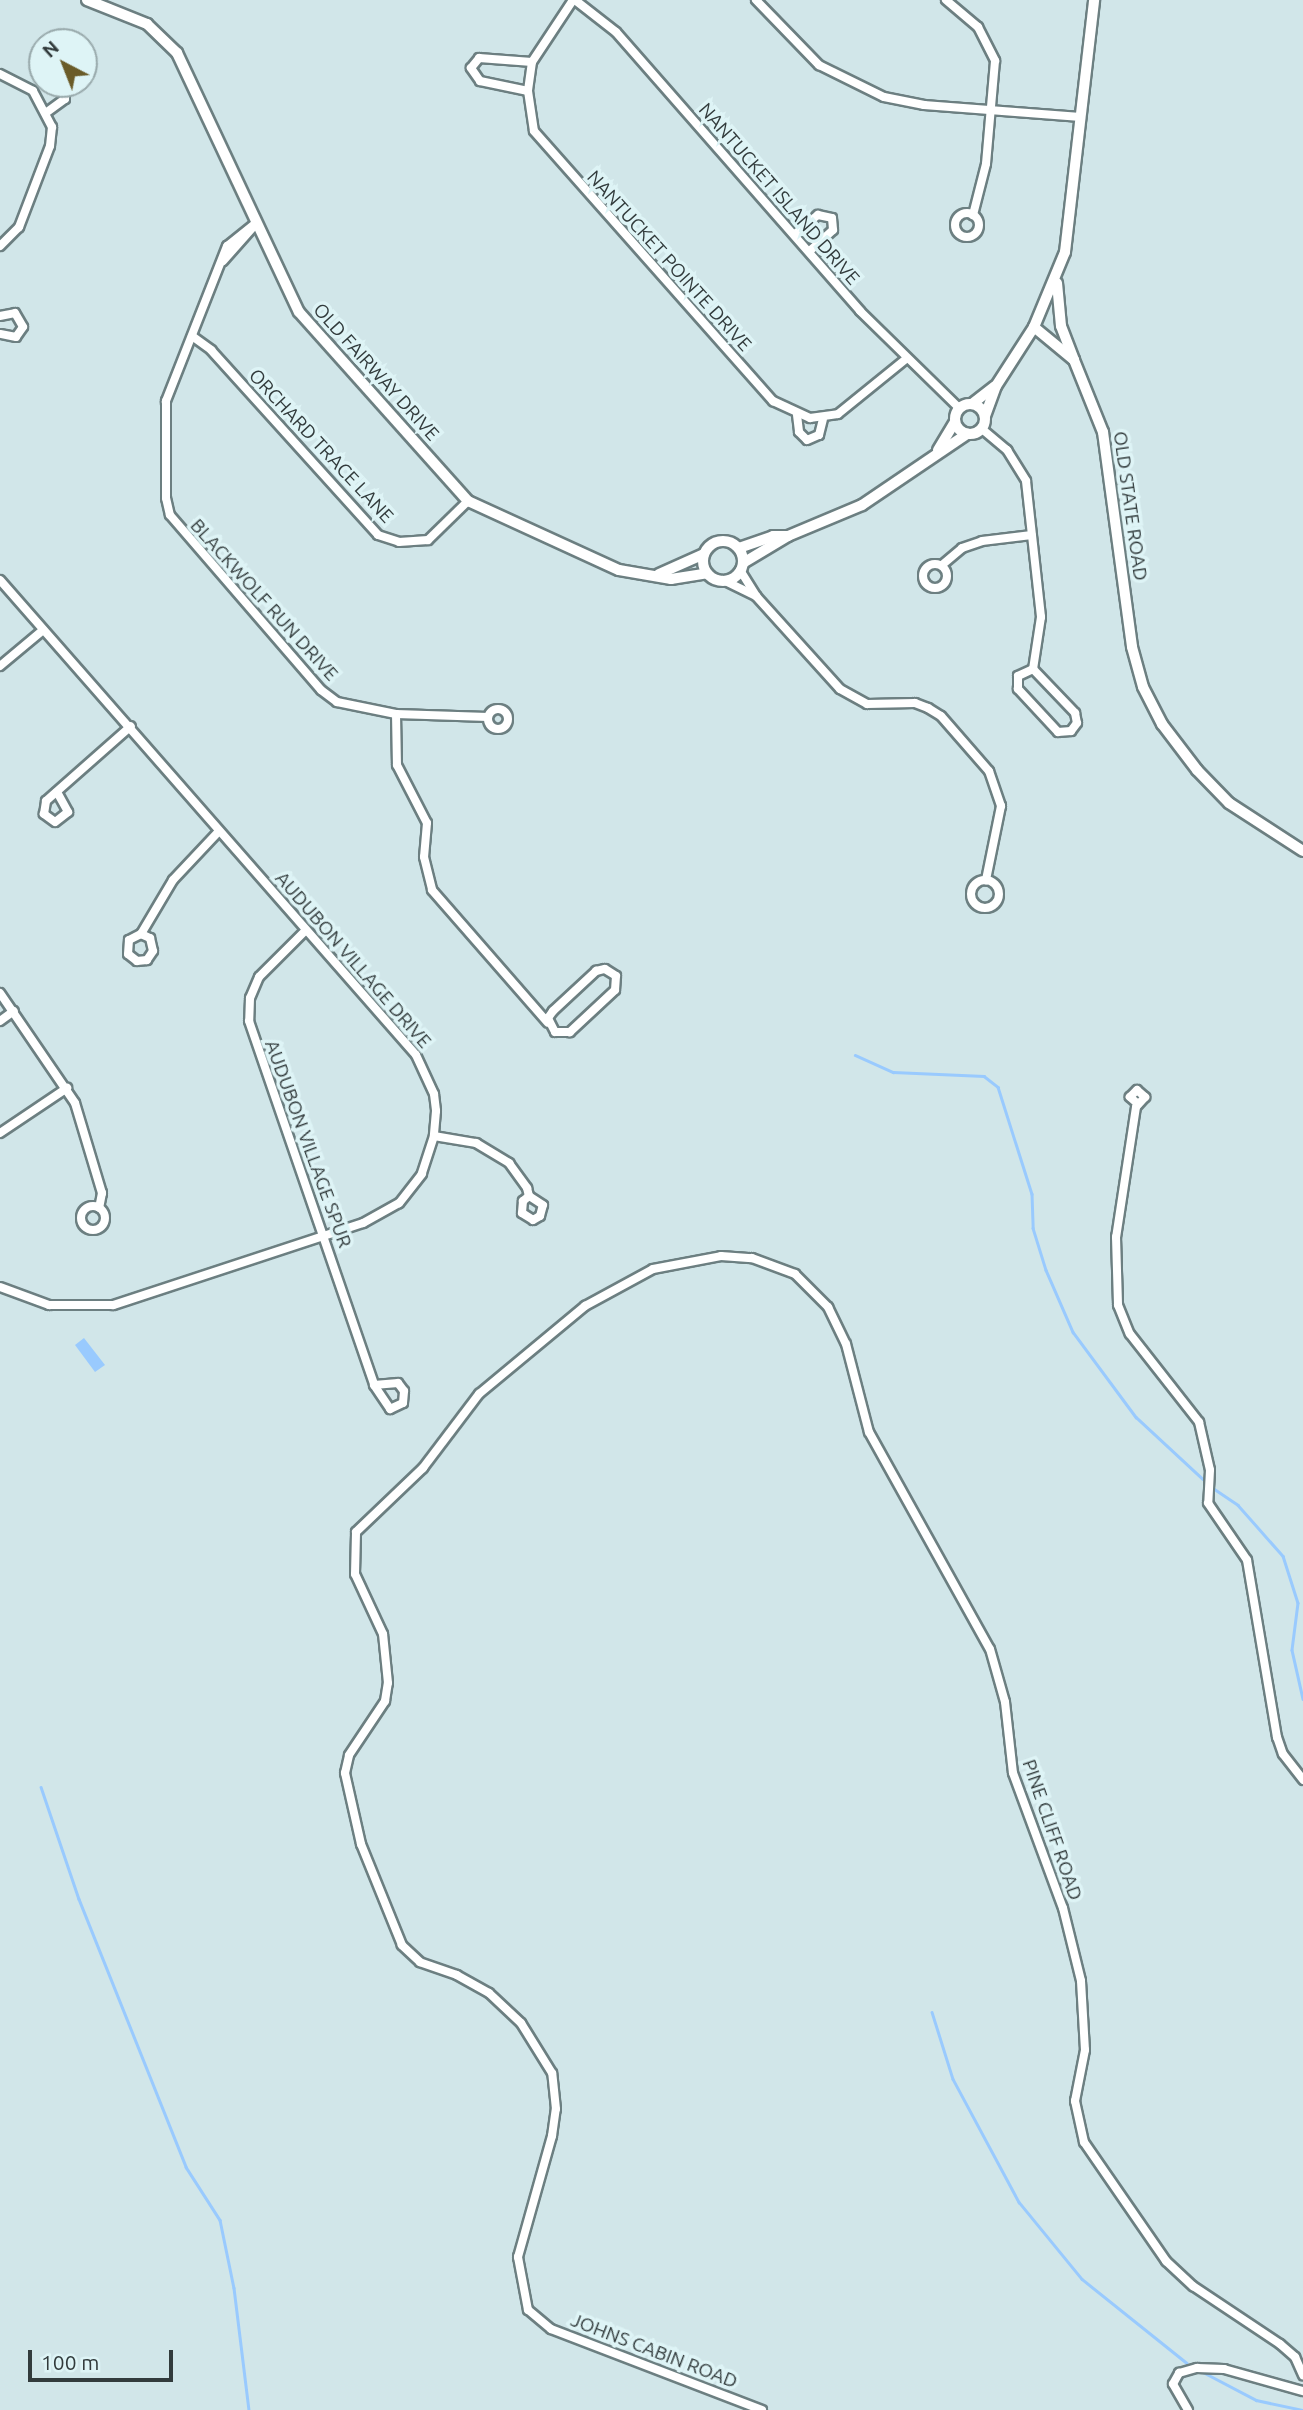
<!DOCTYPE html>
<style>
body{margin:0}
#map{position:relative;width:1303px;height:2410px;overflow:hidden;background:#d1e6e9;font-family:Ubuntu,sans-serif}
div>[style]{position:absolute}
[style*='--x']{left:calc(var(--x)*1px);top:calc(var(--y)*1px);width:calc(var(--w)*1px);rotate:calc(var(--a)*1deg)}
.water>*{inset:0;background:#99cafe}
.stream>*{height:2.5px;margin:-1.25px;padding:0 1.25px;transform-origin:1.25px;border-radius:1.25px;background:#99cafe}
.roads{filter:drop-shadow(2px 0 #6c7f81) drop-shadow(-2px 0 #6c7f81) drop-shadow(0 2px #6c7f81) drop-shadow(0 -2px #6c7f81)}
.minor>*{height:8px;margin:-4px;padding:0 4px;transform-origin:4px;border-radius:4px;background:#fff}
.minor>.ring{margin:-4px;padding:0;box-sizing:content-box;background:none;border:8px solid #fff;border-radius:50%}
.tertiary>*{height:10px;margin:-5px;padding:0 5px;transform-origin:5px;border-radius:5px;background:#fff}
.tertiary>.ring{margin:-5px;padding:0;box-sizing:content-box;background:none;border:10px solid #fff;border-radius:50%}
span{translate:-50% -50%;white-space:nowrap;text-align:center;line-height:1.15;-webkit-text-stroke:7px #def4f6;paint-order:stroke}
.street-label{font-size:19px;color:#323b3c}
.north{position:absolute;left:28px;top:28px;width:70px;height:70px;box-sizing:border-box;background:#def4f6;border:2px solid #99aaac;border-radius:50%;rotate:318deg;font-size:19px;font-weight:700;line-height:28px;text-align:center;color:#323b3c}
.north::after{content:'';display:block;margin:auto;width:24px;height:32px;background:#6a5b28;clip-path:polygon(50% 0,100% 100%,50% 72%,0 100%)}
.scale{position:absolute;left:28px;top:2350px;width:145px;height:32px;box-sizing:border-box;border:4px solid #323b3c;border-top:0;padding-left:9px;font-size:21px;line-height:24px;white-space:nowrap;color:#323b3c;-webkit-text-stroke:5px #def4f6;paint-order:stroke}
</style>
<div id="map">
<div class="water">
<i style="clip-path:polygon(84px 1338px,105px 1365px,95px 1372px,75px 1345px)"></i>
</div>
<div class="stream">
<i style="--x:855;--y:1055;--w:42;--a:24.1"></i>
<i style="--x:893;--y:1072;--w:91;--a:2.5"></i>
<i style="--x:984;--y:1076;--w:18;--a:38"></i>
<i style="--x:998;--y:1087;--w:112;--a:72.4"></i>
<i style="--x:1032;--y:1194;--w:34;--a:88"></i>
<i style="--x:1033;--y:1228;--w:44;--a:72.8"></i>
<i style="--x:1046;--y:1270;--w:68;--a:66.5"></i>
<i style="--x:1073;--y:1332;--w:106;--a:53.5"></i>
<i style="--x:1136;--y:1417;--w:91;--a:42.8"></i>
<i style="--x:1213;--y:1488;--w:30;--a:34"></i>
<i style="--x:1238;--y:1505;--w:68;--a:48.6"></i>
<i style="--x:1283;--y:1556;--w:49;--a:72.3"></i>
<i style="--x:1298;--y:1603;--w:47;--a:97.3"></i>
<i style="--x:1292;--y:1650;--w:50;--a:77.3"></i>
<i style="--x:41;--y:1787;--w:118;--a:71.3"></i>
<i style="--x:79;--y:1899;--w:289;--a:68.2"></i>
<i style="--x:186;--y:2167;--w:63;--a:57.3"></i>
<i style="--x:220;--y:2220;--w:69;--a:78.4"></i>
<i style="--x:234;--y:2288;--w:123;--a:83"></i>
<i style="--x:932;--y:2012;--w:70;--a:72.6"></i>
<i style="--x:953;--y:2079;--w:140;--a:61.8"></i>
<i style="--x:1019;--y:2202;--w:99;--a:50.7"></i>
<i style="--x:1082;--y:2279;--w:134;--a:38.7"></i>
<i style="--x:1203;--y:2372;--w:60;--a:27.8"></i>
<i style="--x:1256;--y:2400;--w:48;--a:12"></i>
</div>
<div class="roads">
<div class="minor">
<i style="--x:573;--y:0;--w:74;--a:123.5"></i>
<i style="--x:532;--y:62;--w:29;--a:98"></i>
<i style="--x:528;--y:91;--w:40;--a:81.5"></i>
<i style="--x:534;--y:131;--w:361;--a:48.5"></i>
<i style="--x:773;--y:401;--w:41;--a:24.7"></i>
<i style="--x:810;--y:418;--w:28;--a:-8"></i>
<i style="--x:838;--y:414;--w:87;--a:-39"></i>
<i style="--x:575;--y:0;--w:52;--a:38"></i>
<i style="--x:616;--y:32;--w:371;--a:48.8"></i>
<i style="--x:860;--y:311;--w:139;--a:44.4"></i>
<i style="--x:756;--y:0;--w:91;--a:45.9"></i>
<i style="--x:819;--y:65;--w:72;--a:26.2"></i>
<i style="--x:884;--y:97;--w:41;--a:11.3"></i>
<i style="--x:924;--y:105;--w:157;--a:4.4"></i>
<i style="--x:946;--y:0;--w:42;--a:40.2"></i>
<i style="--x:978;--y:27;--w:38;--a:63"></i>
<i style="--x:995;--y:61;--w:103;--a:95"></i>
<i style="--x:986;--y:164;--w:53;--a:104.3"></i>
<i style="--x:0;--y:74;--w:37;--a:27"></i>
<i style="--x:33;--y:91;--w:41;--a:62.2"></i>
<i style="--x:52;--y:127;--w:19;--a:96"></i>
<i style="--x:50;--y:146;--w:87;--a:110.9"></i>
<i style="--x:19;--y:227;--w:27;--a:135"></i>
<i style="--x:528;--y:91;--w:49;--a:-168.2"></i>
<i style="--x:480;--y:81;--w:16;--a:-125"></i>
<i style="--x:471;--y:68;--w:13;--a:-51"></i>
<i style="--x:479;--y:58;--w:53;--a:4.3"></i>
<i style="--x:47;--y:112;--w:22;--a:-36"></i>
<i style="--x:65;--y:99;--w:15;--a:-90"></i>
<i class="ring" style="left:955px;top:213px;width:16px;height:16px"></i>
<i style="--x:257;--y:222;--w:38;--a:141"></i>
<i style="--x:227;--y:246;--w:167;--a:111.5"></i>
<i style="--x:166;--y:401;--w:97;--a:90"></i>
<i style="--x:166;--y:498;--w:17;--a:77"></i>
<i style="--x:170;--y:515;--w:231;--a:49.2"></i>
<i style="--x:321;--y:690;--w:20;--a:37"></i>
<i style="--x:337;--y:702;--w:60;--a:11.5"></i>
<i style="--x:396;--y:714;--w:92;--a:1.9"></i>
<i style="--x:795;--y:234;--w:30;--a:-40"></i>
<i style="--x:818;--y:215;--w:14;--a:12"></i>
<i style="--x:832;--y:218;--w:12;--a:85"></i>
<i style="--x:833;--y:230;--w:31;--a:138"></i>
<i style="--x:223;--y:261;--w:48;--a:-48.4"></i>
<i style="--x:0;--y:316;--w:15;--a:-11"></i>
<i style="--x:15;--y:313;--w:16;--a:60"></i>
<i style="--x:23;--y:327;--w:12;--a:125"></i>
<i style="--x:16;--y:337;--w:16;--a:-169"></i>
<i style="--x:192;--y:336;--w:24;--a:36"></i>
<i style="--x:211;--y:350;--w:249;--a:47.9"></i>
<i style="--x:378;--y:535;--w:22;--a:18"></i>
<i style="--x:399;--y:542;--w:29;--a:-4"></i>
<i style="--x:428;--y:540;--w:56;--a:-44.3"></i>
<i style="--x:797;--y:415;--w:17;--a:83"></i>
<i style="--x:799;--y:432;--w:11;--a:45"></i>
<i style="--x:807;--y:440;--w:13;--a:-23"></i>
<i style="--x:819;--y:435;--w:16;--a:-76"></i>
<i style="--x:982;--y:429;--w:33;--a:40"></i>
<i style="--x:1007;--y:450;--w:36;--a:58"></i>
<i style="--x:1026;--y:481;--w:137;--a:83.7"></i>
<i style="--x:1041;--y:617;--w:53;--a:98.7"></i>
<i style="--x:1033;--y:669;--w:61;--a:46.3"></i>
<i style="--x:1075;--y:713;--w:10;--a:79"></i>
<i style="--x:1077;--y:723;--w:10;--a:127"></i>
<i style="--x:1071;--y:731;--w:13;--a:176"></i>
<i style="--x:1058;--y:732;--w:59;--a:-132.9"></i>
<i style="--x:1018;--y:689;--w:13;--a:-90"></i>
<i style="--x:1018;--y:676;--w:17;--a:-25"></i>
<i class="ring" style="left:923px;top:564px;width:16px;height:16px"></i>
<i style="--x:942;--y:565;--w:26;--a:-40"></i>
<i style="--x:962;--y:548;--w:21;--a:-19"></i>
<i style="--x:982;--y:541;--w:50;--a:-6.8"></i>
<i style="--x:740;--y:570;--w:31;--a:58"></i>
<i style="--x:756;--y:596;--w:125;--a:47.9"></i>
<i style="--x:840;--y:689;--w:31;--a:29"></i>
<i style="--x:867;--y:704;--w:48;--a:-1.2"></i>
<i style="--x:915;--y:703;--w:14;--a:21"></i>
<i style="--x:928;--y:708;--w:15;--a:32"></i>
<i style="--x:941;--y:716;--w:73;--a:48.9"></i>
<i style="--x:989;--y:771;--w:37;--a:71"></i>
<i style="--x:1001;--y:806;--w:76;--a:101.5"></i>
<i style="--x:0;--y:580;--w:631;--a:48.79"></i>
<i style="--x:416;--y:1055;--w:43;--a:65.2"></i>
<i style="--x:434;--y:1094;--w:17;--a:83"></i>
<i style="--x:436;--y:1111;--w:25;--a:95"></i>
<i style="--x:434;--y:1136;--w:40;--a:108"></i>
<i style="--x:422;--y:1174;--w:37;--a:128"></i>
<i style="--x:399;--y:1203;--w:41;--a:150.9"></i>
<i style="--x:363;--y:1223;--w:263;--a:161.8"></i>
<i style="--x:113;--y:1305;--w:64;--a:180"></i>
<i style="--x:49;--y:1305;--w:52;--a:-159.8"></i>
<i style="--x:723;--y:580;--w:37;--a:26"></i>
<i style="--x:0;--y:666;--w:56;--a:-39.9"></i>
<i class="ring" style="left:488px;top:709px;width:12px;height:12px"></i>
<i style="--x:396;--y:714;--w:51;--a:88.9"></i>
<i style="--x:397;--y:765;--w:65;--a:62.7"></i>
<i style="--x:427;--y:823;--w:34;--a:95"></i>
<i style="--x:424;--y:857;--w:34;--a:76"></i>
<i style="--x:432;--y:890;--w:176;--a:48.9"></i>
<i style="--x:57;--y:792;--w:23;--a:61"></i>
<i style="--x:68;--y:812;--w:16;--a:142"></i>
<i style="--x:55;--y:822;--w:14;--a:-144"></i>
<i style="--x:44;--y:814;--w:13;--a:-81"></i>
<i style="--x:46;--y:801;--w:113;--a:-41.4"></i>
<i class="ring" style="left:971px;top:880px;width:20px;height:20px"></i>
<i style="--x:306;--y:930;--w:66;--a:135"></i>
<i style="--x:259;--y:977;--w:23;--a:113"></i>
<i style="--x:250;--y:998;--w:23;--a:92"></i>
<i style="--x:249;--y:1021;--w:385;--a:71"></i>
<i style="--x:374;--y:1385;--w:29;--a:56"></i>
<i style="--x:390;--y:1409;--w:14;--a:-25"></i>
<i style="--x:403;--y:1403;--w:12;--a:-85"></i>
<i style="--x:404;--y:1391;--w:10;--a:-127"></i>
<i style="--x:398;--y:1383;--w:24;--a:175"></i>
<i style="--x:141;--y:934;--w:10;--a:24"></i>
<i style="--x:150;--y:938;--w:13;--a:77"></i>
<i style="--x:153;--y:951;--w:11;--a:124"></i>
<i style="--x:147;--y:960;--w:10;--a:174"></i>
<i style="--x:137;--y:961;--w:11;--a:-142"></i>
<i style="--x:128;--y:954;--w:14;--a:-86"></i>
<i style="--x:129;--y:940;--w:13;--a:-27"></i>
<i style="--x:141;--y:934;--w:63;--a:-59.3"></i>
<i style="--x:173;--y:880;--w:67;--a:-46.8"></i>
<i style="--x:605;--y:969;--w:13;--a:32"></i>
<i style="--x:616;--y:976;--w:14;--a:94"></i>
<i style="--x:615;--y:990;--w:62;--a:137"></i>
<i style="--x:570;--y:1032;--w:15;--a:180"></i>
<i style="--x:555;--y:1032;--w:16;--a:-117"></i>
<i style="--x:548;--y:1018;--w:9;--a:-54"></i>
<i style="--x:553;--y:1011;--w:59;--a:-42.9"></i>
<i style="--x:596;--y:971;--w:9;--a:-13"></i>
<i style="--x:0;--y:993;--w:133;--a:55.7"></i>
<i style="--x:75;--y:1103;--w:94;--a:73.3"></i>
<i style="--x:102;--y:1193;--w:15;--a:101"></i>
<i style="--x:0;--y:1021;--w:17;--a:-36"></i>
<i style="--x:1138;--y:1104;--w:11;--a:-139"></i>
<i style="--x:1130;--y:1097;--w:10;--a:-45"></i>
<i style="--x:1137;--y:1090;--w:11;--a:41"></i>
<i style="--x:1145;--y:1097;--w:13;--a:132"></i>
<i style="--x:1136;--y:1107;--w:132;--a:98.7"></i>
<i style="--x:1116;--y:1237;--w:68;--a:88.3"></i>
<i style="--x:1118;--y:1305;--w:31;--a:68"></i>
<i style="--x:1130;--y:1334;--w:112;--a:51.9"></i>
<i style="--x:1199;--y:1422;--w:49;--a:77.1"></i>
<i style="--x:1210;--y:1470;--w:33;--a:93"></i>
<i style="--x:1208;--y:1503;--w:69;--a:55.6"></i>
<i style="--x:1247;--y:1560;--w:180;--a:80.4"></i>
<i style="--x:1277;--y:1737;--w:18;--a:71"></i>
<i style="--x:1283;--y:1754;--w:33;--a:52"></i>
<i style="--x:0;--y:1133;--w:81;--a:-33.9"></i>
<i style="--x:434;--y:1136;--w:43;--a:9.5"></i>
<i style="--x:476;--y:1143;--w:39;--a:31"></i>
<i style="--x:509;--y:1163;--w:31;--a:54"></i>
<i style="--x:527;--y:1188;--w:8;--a:76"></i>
<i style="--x:529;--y:1196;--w:8;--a:140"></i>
<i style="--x:523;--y:1201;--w:12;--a:95"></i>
<i style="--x:522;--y:1213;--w:13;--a:32"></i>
<i style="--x:533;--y:1220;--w:8;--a:-30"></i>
<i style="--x:540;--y:1216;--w:11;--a:-75"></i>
<i style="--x:543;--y:1205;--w:17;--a:-147"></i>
<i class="ring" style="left:81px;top:1206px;width:16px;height:16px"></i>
<i style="--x:762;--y:2410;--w:226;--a:-159"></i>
<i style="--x:551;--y:2329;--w:30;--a:-140"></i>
<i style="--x:528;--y:2310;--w:54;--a:-100.7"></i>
<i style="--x:518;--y:2257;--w:126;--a:-74.3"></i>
<i style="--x:552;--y:2136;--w:27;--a:-82"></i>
<i style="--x:556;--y:2109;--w:36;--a:-96"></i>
<i style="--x:552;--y:2073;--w:59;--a:-121.8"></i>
<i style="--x:521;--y:2023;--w:44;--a:-136.8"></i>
<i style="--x:489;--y:1993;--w:37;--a:-151"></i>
<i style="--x:457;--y:1975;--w:39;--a:-161"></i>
<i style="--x:420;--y:1962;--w:25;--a:-137"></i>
<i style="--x:402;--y:1945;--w:109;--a:-112.1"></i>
<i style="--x:361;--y:1844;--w:73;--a:-102.7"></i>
<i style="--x:345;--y:1773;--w:18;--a:-77"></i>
<i style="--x:349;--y:1755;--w:65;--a:-56.3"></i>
<i style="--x:385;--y:1701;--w:18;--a:-81"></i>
<i style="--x:388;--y:1683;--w:49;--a:-95.8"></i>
<i style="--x:383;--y:1634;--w:66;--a:-115"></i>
<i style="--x:355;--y:1574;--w:42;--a:-88.6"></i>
<i style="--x:356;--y:1532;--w:93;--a:-43.7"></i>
<i style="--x:423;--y:1468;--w:93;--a:-52.9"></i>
<i style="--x:479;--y:1394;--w:138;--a:-39.7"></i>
<i style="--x:585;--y:1306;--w:77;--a:-28.6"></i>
<i style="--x:653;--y:1269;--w:69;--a:-10.8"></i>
<i style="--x:721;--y:1256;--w:31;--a:4"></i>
<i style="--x:752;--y:1258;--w:46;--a:20.4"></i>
<i style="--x:795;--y:1274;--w:47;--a:45"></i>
<i style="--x:828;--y:1307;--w:41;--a:64.1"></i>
<i style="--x:846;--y:1344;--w:91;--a:75.4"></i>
<i style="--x:869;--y:1432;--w:248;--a:60.9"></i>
<i style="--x:990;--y:1649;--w:55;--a:74.2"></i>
<i style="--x:1005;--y:1702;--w:71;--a:83.6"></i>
<i style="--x:1013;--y:1773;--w:144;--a:69.7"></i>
<i style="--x:1063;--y:1908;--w:75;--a:76.1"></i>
<i style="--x:1081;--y:1981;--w:69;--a:86.7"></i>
<i style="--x:1085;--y:2050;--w:52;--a:101.1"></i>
<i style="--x:1075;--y:2101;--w:42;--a:77.6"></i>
<i style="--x:1084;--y:2142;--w:145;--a:55.4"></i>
<i style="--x:1166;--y:2261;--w:37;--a:43"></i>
<i style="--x:1193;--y:2286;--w:105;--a:33.7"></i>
<i style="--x:1280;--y:2344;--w:20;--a:41"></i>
<i style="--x:1295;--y:2357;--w:20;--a:66"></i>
<i style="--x:1188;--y:2410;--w:30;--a:-120"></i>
<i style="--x:1173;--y:2384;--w:13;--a:-61"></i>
<i style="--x:1179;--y:2373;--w:19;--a:-16"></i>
<i style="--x:1197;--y:2368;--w:27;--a:2"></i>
<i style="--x:1224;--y:2369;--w:82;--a:15.6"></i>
</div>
<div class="tertiary">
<i style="--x:87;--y:0;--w:65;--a:21.8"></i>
<i style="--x:147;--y:24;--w:42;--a:44"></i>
<i style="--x:177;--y:53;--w:286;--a:64.8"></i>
<i style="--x:299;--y:312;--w:254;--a:48.2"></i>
<i style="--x:468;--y:501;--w:166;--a:24.6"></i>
<i style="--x:619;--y:570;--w:53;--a:9.8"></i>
<i style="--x:671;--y:579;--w:36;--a:-9"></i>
<i style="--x:1057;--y:283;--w:43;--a:84.7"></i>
<i style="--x:1061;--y:326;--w:36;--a:69"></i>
<i style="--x:1034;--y:327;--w:52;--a:39.5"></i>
<i style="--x:1074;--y:360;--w:78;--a:68.1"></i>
<i style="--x:1103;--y:432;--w:217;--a:82.3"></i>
<i style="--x:1132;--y:647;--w:41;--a:74.6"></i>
<i style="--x:1143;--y:687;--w:42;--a:62.8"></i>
<i style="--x:1162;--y:724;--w:58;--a:52.7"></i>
<i style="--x:1197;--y:770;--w:46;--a:45.9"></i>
<i style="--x:1229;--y:803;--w:88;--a:33"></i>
<i style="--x:972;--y:404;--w:29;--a:-38"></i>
<i class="ring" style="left:955px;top:404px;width:20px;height:20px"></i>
<i style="--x:985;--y:416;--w:32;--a:-70"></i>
<i style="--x:996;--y:386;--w:70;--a:-57.2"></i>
<i style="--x:1034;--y:327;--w:81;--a:-67.5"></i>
<i style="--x:1065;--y:252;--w:254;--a:-83.4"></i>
<i style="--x:938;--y:450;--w:33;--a:-59"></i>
<i class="ring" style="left:703px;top:541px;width:30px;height:30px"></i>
<i style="--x:739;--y:548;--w:36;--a:-19"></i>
<i style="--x:773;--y:536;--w:15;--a:0"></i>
<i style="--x:743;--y:563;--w:52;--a:-31"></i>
<i style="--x:788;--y:536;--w:80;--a:-22.7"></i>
<i style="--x:862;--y:505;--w:127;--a:-34.1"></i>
<i style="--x:659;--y:574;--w:49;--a:-24"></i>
</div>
</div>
<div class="street-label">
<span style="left:779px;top:194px;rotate:49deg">NANTUCKET ISLAND DRIVE</span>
<span style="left:669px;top:261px;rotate:48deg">NANTUCKET POINTE DRIVE</span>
<span style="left:376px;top:372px;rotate:48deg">OLD FAIRWAY DRIVE</span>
<span style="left:321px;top:446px;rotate:47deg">ORCHARD TRACE LANE</span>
<span style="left:1130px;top:506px;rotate:82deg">OLD STATE ROAD</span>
<span style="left:264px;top:600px;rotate:48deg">BLACKWOLF RUN DRIVE</span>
<span style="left:353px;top:960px;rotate:49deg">AUDUBON VILLAGE DRIVE</span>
<span style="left:308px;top:1144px;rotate:70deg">AUDUBON VILLAGE SPUR</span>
<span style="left:1052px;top:1830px;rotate:71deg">PINE CLIFF ROAD</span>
<span style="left:654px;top:2351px;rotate:21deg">JOHNS CABIN ROAD</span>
</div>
<div class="north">N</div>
<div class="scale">100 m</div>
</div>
